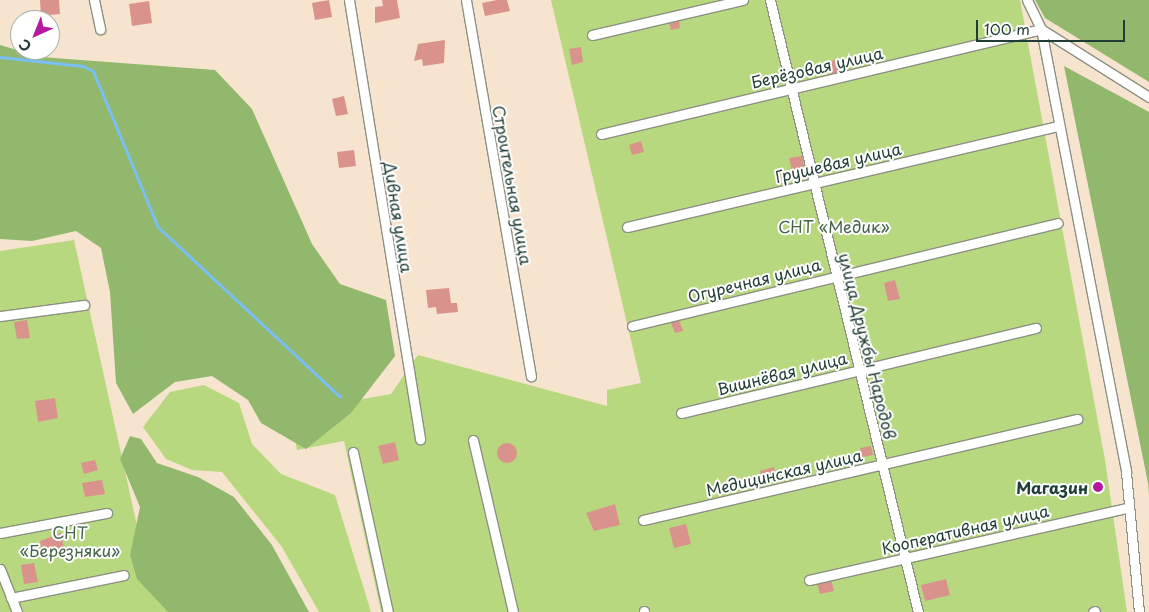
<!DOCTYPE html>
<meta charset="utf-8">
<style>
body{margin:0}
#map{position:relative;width:1149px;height:612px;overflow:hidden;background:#f7e4cf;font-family:"Playpen Sans",sans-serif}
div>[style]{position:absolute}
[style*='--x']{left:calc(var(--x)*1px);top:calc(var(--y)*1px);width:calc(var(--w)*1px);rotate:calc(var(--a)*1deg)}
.green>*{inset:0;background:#b8d87f}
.forest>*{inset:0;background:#92b86e}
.stream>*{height:3px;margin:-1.5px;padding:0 1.5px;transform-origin:1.5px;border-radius:1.5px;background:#7abff1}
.building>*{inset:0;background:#da938c}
.round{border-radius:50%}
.roads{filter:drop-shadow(1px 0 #8b9082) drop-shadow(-1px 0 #8b9082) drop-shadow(0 1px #8b9082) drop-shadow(0 -1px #8b9082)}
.minor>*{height:9px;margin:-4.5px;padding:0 4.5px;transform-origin:4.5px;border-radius:4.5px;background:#fff}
.dots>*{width:14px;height:14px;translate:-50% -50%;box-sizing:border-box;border:2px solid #fff;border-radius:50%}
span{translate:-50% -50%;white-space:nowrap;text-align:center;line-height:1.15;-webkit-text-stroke:4px #fff;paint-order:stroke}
.street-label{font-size:16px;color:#1f3d34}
.park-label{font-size:16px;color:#456447}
.poi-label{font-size:16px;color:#1f3d34;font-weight:700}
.right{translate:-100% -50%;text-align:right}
.north{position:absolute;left:10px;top:10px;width:50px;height:50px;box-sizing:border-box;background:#fff;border:1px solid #a5b1ae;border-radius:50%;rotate:224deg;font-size:14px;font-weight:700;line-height:20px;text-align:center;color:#1f3d34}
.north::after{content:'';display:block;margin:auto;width:18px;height:22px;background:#b5179e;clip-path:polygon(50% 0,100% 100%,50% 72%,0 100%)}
.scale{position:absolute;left:976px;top:20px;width:149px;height:22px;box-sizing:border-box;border:2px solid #1f3d34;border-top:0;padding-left:6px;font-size:15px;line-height:18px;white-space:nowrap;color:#1f3d34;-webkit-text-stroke:4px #fff;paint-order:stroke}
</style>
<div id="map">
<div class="green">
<i style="clip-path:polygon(551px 0,1020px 0,1105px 460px,1127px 612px,381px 612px,344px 441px,297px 450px,289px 412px,391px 394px,418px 355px,607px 406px,607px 390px,641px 383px)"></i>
<i style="clip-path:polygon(74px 240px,147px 571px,199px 612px,0 612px,0 251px)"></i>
<i style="clip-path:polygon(204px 385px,239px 403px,252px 444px,281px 474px,335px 495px,371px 612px,319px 612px,282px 547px,222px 472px,192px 470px,166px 459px,143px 427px,170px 392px)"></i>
</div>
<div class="forest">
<i style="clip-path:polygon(1035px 0,1149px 0,1149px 82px,1045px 18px)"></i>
<i style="clip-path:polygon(0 45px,41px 57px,215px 70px,252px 109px,312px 244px,340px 284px,386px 300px,395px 356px,351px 413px,306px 449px,261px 423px,248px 400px,212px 376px,175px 382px,133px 414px,116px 383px,110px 292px,101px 248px,76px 231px,32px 241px,0 239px)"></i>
<i style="clip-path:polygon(1064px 66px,1149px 112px,1149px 495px,1148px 483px)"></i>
<i style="clip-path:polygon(130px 436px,141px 439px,157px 463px,198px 477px,234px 497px,272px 545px,309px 612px,168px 612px,137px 579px,130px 555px,140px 507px,120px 459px)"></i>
</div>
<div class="stream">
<i style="--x:0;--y:57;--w:83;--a:6.2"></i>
<i style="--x:83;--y:66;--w:11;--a:27"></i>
<i style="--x:93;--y:71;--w:169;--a:67.4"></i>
<i style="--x:158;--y:227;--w:249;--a:43"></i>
</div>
<div class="building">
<i style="clip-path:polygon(40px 0,59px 0,60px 14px,41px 16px)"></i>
<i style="clip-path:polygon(329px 0,332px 17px,315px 20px,312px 3px)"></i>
<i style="clip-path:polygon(382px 0,397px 0,400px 18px,375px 23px,375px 7px,383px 6px)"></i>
<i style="clip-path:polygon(497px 0,507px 0,510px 11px,485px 16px,482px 3px)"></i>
<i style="clip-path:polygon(149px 1px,152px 23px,132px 26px,129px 4px)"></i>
<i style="clip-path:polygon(679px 20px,680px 28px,671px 30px,669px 22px)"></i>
<i style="clip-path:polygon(445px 40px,444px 63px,423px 66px,422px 59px,414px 61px,418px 44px)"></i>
<i style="clip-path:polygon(581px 47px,583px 62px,572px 65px,569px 49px)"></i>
<i style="clip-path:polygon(842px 58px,845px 73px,831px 76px,827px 62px)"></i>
<i style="clip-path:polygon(344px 96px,348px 114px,336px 116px,332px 99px)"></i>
<i style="clip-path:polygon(641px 141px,644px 152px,632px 155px,629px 145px)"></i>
<i style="clip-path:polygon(354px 150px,356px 166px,339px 168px,337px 152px)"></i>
<i style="clip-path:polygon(802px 156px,806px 178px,794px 180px,789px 158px)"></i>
<i style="clip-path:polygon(895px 280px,900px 299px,888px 301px,884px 283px)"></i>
<i style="clip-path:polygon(449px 288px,451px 303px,457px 303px,458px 312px,437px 314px,436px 307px,428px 308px,426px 290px)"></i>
<i style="clip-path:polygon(27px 320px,30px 338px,17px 339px,14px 322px)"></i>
<i style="clip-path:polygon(679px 320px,683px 331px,675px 333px,671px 323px)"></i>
<i style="clip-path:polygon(55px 398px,58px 418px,38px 422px,35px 401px)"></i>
<i style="clip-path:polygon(395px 442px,399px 460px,383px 464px,378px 446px)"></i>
<i class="round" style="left:497px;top:443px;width:20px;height:20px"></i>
<i style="clip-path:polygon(871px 446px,873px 455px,862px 457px,860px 448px)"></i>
<i style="clip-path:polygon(95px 460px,98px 470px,84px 474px,81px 463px)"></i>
<i style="clip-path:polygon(774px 467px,776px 475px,763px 484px,760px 471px)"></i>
<i style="clip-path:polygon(102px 480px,105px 494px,85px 497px,82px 483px)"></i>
<i style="clip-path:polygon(615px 504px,620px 525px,594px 531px,586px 513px)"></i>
<i style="clip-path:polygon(686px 524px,691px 544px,674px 548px,669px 528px)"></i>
<i style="clip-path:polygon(61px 533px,64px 549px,42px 554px,40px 541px)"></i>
<i style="clip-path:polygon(34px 563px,38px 582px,24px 584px,21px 565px)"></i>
<i style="clip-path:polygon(831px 579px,834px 591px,820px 594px,817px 583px)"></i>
<i style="clip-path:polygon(946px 579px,950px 595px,925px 601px,921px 585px)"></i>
</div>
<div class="roads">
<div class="minor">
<i style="--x:94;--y:0;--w:30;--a:78"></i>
<i style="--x:349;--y:0;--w:445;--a:80.8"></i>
<i style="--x:466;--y:0;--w:382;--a:80.2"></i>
<i style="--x:770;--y:0;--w:630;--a:76.41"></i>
<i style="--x:1027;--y:0;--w:32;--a:64"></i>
<i style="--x:1041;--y:29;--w:451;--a:79.1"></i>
<i style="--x:1126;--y:472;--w:141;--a:84.7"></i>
<i style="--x:1041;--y:29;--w:128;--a:32.2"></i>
<i style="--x:592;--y:35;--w:155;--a:-13.1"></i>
<i style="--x:601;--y:134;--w:452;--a:-13.4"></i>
<i style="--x:627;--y:227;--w:442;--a:-13.2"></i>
<i style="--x:0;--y:316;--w:85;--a:-7.5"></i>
<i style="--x:632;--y:326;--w:438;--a:-13.6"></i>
<i style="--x:681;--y:413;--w:365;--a:-13.5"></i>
<i style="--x:473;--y:440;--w:177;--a:76.9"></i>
<i style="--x:353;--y:452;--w:164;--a:77.7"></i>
<i style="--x:643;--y:520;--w:446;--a:-13.1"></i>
<i style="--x:0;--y:533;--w:109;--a:-10.6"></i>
<i style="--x:0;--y:569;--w:46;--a:68.4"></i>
<i style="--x:809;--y:580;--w:326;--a:-12.8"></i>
<i style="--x:11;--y:598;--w:115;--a:-11.5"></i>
<i style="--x:644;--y:611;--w:1;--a:90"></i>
<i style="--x:1093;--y:612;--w:2;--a:-27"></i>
</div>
</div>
<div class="dots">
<i style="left:1098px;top:487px;background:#b5179e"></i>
</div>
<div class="street-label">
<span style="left:817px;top:67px;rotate:-13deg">Берёзовая улица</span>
<span style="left:838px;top:162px;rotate:-13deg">Грушевая улица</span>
<span style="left:513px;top:185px;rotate:80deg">Строительная улица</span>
<span style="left:399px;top:217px;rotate:81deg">Дивная улица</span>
<span style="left:754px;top:280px;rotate:-14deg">Огуречная улица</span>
<span style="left:868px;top:346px;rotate:76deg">улица Дружбы Народов</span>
<span style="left:782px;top:373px;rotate:-14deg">Вишнёвая улица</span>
<span style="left:784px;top:472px;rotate:-13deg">Медицинская улица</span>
<span style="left:965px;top:529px;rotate:-13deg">Кооперативная улица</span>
</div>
<div class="park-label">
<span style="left:834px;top:226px">СНТ «Медик»</span>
<span style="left:70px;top:541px">СНТ<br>«Березняки»</span>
</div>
<div class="poi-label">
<span class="right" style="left:1088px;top:487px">Магазин</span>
</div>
<div class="north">С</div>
<div class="scale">100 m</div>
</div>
